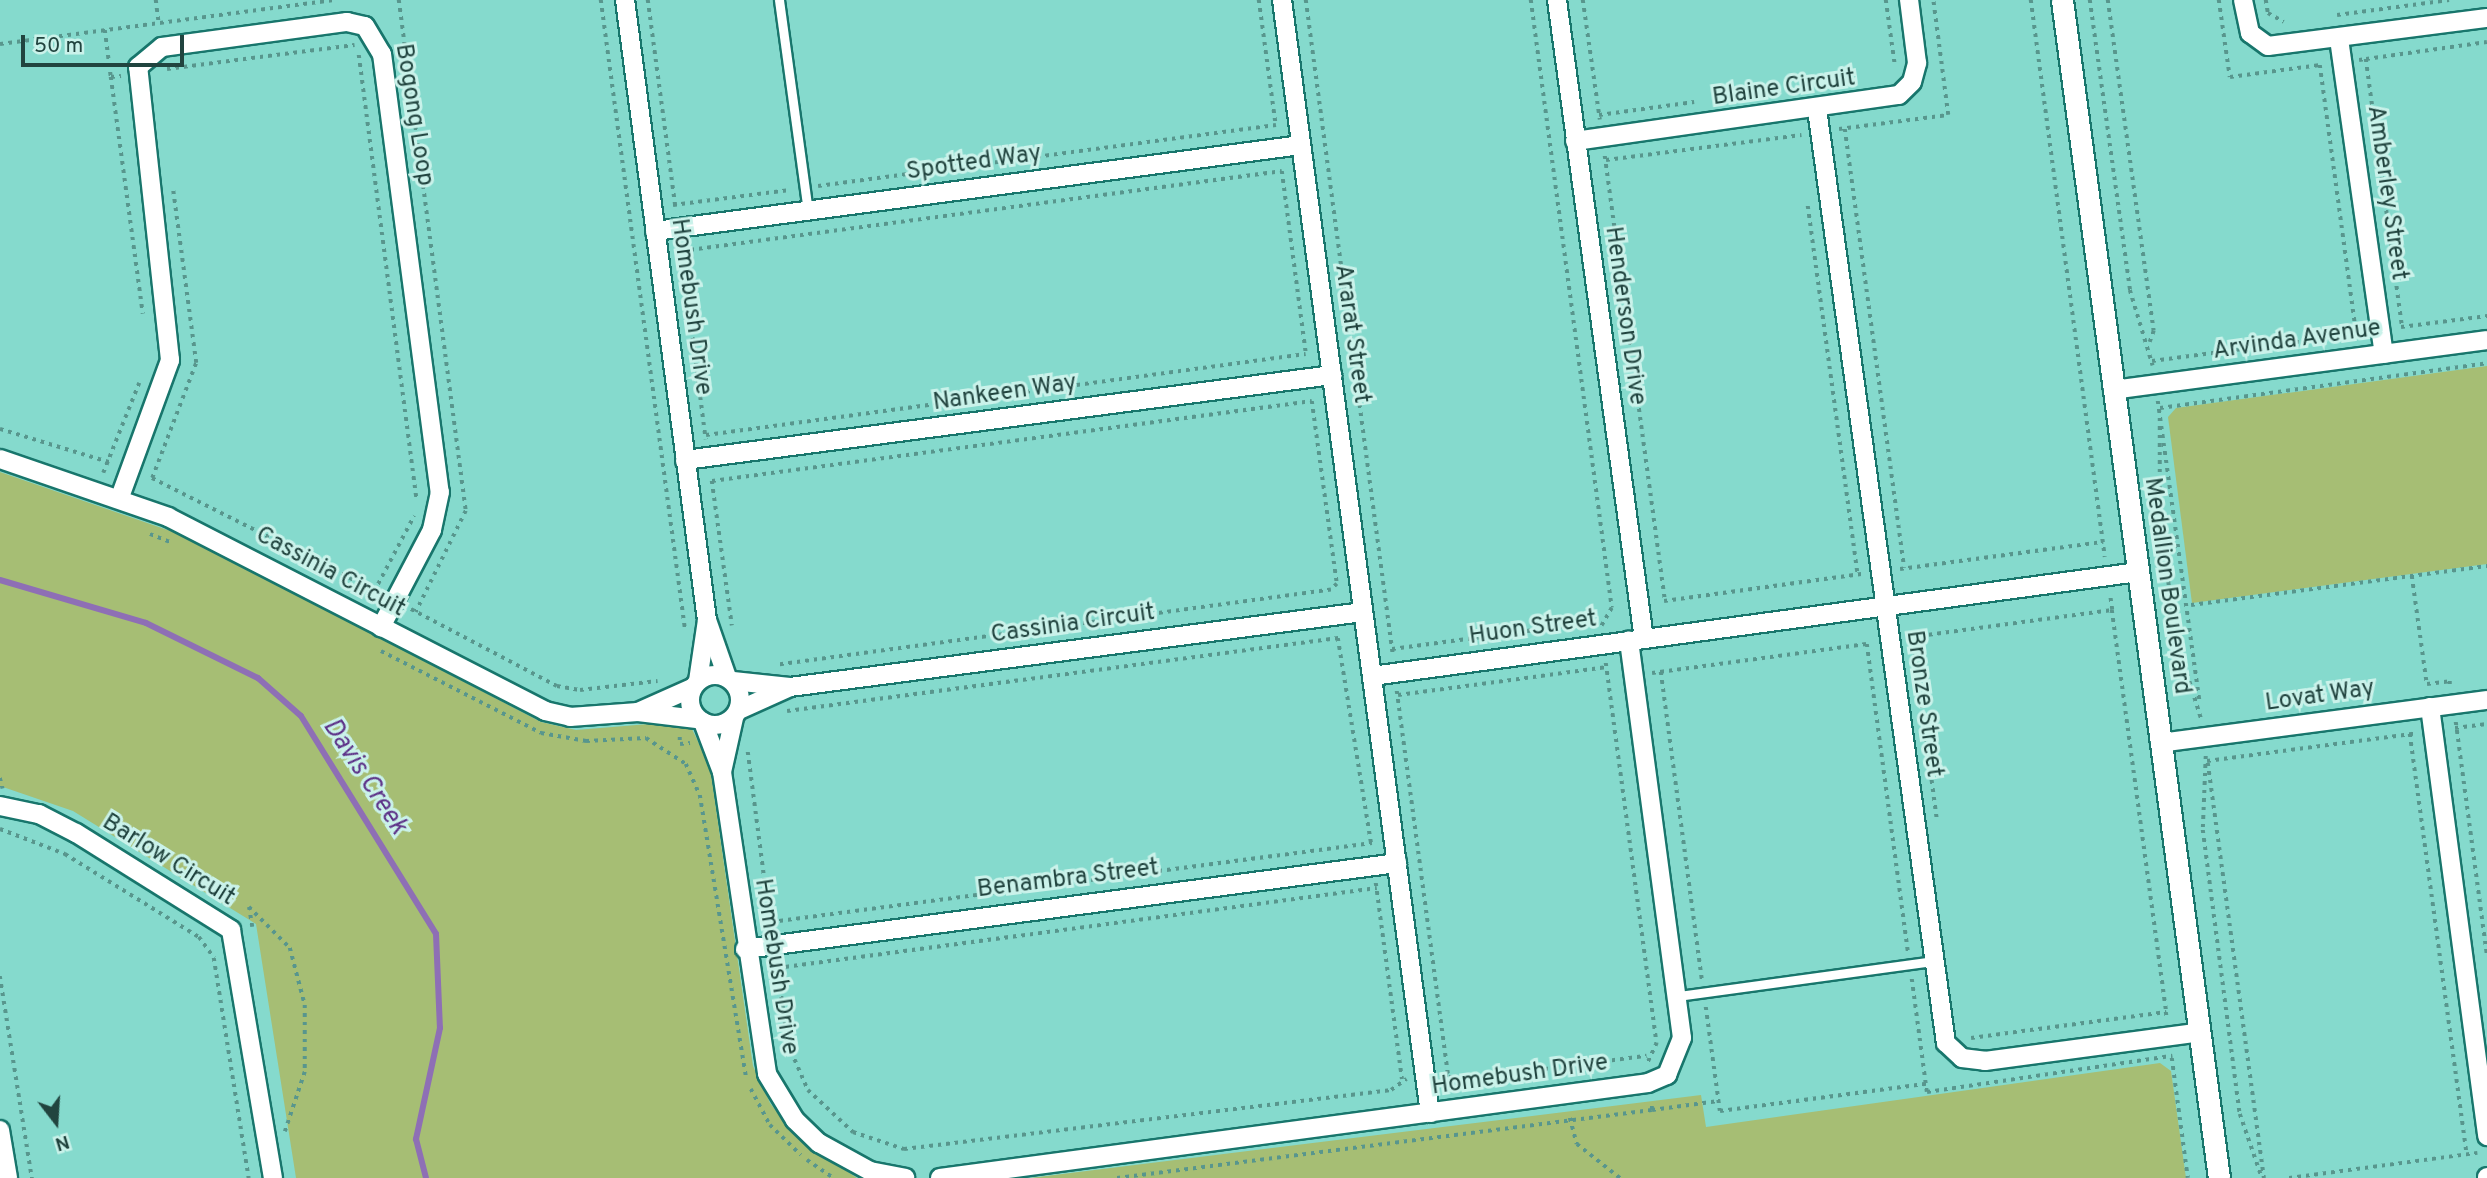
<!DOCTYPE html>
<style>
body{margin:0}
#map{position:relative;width:2487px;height:1178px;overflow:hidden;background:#85dacd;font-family:Overpass,sans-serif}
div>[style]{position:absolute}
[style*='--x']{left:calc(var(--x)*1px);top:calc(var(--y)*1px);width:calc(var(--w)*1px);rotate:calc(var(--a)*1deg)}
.green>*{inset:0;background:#a6be74}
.stream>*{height:6px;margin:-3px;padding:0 3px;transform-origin:3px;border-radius:3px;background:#8e6fb5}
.path>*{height:3.5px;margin-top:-1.75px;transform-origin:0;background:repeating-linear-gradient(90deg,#58968d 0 3.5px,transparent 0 8.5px)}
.roads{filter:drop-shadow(2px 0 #18766c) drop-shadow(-2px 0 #18766c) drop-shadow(0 2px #18766c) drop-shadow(0 -2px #18766c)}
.service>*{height:9px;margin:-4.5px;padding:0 4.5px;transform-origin:4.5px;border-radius:4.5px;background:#fff}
.minor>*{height:18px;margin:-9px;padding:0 9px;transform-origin:9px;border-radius:9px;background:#fff}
.minor>.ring{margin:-9px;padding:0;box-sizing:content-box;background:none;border:18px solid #fff;border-radius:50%}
.tertiary>*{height:21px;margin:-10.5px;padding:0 10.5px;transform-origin:10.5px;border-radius:10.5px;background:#fff}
span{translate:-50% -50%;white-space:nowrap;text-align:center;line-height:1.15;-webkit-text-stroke:6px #caf2ea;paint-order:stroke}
.street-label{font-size:24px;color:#21443f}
.water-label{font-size:26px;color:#5d3288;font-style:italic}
.north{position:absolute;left:21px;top:1087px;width:70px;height:70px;-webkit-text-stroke:5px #caf2ea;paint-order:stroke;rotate:163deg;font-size:19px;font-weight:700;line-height:28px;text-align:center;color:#21443f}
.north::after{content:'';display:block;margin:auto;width:24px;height:32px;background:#21443f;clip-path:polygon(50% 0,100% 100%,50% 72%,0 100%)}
.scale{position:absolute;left:21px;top:35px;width:163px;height:32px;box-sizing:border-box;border:4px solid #21443f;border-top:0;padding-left:9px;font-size:21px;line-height:24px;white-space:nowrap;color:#21443f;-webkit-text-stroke:5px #caf2ea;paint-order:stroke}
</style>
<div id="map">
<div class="green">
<i style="clip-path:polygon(2487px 366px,2487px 564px,2192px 603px,2168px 417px,2176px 408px)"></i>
<i style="clip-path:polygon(0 472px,182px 535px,541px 722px,576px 730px,661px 723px,692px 729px,710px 767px,753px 1066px,770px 1103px,796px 1137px,857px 1178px,296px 1178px,256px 924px,73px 811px,0 786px)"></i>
<i style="clip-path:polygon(2160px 1063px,2171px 1071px,2186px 1178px,1030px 1178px,1701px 1095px,1706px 1127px)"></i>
</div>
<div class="stream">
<i style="--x:0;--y:580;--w:152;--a:16.4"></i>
<i style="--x:146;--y:623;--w:125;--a:26.2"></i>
<i style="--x:258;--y:678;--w:57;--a:41.5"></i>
<i style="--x:301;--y:716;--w:256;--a:58.2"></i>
<i style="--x:436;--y:934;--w:94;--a:87.6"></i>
<i style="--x:440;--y:1028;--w:114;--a:102.2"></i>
<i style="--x:416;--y:1139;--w:40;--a:75.6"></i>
</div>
<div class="path">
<i style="--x:156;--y:0;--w:23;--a:83"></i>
<i style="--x:399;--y:0;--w:515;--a:82.53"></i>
<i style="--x:466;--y:511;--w:113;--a:116.3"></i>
<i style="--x:601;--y:0;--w:634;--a:82.38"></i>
<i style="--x:648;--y:0;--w:212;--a:82.4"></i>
<i style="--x:1259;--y:0;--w:126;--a:82.3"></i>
<i style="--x:1306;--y:0;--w:661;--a:82.43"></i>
<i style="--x:1531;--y:0;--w:613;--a:82.41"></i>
<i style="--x:1612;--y:608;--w:22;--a:120"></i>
<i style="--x:1583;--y:0;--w:121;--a:81.9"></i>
<i style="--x:1886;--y:0;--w:66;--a:82.1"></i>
<i style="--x:2031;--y:0;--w:562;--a:82.43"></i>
<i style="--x:2090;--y:0;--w:293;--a:82.1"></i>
<i style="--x:2130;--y:290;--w:79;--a:73.2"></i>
<i style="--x:2108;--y:0;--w:334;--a:82.1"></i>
<i style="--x:2154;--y:331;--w:12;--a:110"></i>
<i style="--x:2219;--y:0;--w:78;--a:81.9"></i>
<i style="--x:2230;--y:77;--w:91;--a:-7.6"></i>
<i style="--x:2320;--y:65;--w:276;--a:82.3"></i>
<i style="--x:2266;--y:0;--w:13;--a:81"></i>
<i style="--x:2268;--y:13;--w:18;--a:29"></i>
<i style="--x:2337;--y:15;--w:113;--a:-7.6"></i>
<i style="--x:105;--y:30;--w:47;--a:82.7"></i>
<i style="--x:111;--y:77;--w:10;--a:-6"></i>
<i style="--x:0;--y:44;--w:335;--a:-7.5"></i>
<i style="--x:359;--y:55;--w:448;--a:82.6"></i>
<i style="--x:2366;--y:59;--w:122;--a:-8"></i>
<i style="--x:2359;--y:60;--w:7;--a:-8"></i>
<i style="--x:2366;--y:59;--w:270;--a:82.3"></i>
<i style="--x:167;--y:69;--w:189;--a:-7.3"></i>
<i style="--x:111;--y:77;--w:239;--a:82.3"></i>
<i style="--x:1599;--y:115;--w:96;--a:-7.8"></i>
<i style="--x:1839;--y:129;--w:110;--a:-7.3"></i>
<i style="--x:1948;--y:115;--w:116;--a:-97.4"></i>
<i style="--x:1845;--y:129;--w:443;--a:82.3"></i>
<i style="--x:1605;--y:156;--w:449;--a:82.3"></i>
<i style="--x:1606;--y:160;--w:197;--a:-7.3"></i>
<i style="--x:1282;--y:171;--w:185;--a:82.5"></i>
<i style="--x:818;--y:186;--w:462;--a:-7.6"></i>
<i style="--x:673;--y:205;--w:118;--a:-7.3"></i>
<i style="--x:1808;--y:206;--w:372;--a:82.3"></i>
<i style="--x:681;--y:245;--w:196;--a:82.7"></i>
<i style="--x:682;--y:251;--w:605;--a:-7.59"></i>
<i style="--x:2401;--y:327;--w:87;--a:-7.3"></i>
<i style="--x:2152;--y:361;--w:208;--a:-7.5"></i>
<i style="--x:2158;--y:401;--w:306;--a:82.1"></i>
<i style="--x:2160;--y:408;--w:330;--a:-7.8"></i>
<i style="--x:2160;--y:418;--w:105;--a:90"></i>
<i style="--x:2160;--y:523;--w:119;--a:81.8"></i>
<i style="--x:2177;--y:641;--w:81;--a:72.7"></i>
<i style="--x:0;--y:429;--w:117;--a:16.9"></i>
<i style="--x:706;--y:435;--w:605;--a:-7.69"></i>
<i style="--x:103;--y:473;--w:97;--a:-68.2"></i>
<i style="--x:152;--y:478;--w:123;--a:-69.1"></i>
<i style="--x:196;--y:363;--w:175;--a:-97.6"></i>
<i style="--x:152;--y:478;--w:251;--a:26.8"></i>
<i style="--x:712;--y:481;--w:605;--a:-7.59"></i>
<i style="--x:1312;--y:401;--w:185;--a:82.2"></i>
<i style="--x:1337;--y:584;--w:8;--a:135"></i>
<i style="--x:1331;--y:590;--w:558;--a:172.28"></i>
<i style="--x:712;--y:481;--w:146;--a:82.1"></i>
<i style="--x:150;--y:534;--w:24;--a:22"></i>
<i style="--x:1900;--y:569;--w:205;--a:-7.6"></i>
<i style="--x:2412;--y:576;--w:109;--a:82.1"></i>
<i style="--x:2427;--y:684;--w:23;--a:-7"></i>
<i style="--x:2450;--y:681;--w:6;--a:90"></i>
<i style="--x:370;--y:599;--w:94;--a:-62.1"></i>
<i style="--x:1664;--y:601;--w:199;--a:-7.8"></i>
<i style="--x:2191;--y:605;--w:299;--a:-7.5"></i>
<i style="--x:411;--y:609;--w:165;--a:27.8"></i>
<i style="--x:557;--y:686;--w:23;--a:10"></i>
<i style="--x:580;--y:690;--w:78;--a:-6.7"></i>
<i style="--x:2112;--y:610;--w:406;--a:82.3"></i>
<i style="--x:1912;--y:637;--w:202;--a:-7.7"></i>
<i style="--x:2112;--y:610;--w:14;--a:-98"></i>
<i style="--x:1913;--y:637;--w:185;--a:82.5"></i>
<i style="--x:1867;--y:644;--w:310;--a:82.4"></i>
<i style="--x:1392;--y:649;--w:211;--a:-7.6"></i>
<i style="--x:381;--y:651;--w:180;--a:27.1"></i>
<i style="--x:541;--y:733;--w:46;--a:10.1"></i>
<i style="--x:586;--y:741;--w:60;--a:-2.9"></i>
<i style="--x:646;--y:738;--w:48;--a:33"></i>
<i style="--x:686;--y:764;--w:34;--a:66"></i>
<i style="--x:700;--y:795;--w:285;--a:80.7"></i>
<i style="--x:1606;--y:663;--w:383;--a:82.4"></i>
<i style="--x:1657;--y:1043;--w:23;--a:115"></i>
<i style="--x:1661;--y:672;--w:310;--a:82.4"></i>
<i style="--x:1652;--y:673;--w:216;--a:-7.7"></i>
<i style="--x:1397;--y:691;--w:386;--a:82.4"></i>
<i style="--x:1398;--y:695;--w:211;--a:-7.6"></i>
<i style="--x:787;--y:711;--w:556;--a:-7.55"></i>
<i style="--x:1338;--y:638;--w:212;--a:80.8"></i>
<i style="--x:2456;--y:722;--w:235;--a:82.4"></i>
<i style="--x:2455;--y:728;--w:32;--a:-7"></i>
<i style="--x:2410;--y:734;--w:424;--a:82.3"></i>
<i style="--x:680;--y:737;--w:7;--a:90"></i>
<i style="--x:680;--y:744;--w:10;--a:-6"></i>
<i style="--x:748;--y:752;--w:177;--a:82.6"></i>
<i style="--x:2206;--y:756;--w:74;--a:92.3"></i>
<i style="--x:2203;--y:830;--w:286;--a:82.6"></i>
<i style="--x:2240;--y:1114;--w:68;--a:71"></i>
<i style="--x:2207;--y:761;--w:208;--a:-7.5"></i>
<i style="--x:2208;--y:763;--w:419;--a:82.3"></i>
<i style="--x:0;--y:778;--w:11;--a:75"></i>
<i style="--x:0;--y:829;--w:70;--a:21"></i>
<i style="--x:65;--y:854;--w:158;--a:31.8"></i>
<i style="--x:199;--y:937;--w:26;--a:54"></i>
<i style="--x:214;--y:958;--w:223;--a:81"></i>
<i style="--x:1376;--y:883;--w:198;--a:82.4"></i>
<i style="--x:771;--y:922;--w:606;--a:-7.49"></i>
<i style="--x:252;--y:927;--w:20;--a:-99"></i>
<i style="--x:249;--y:907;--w:58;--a:45"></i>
<i style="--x:290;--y:948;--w:59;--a:75.3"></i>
<i style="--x:305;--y:1005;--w:67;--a:90"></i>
<i style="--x:305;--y:1072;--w:63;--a:108.4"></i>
<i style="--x:777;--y:963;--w:82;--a:82.3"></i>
<i style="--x:788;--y:1044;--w:50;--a:66.5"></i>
<i style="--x:808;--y:1090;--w:62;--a:43"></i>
<i style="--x:853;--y:1132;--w:54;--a:18.4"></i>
<i style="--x:904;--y:1149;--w:491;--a:-6.9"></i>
<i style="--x:1391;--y:1090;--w:19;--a:-36"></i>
<i style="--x:777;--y:968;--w:605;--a:-7.59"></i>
<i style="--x:0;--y:976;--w:205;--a:81"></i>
<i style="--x:1912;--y:979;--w:114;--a:82.4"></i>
<i style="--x:1927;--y:1092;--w:248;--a:-8.4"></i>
<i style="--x:1706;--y:1007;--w:105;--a:82.3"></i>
<i style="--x:1720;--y:1111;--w:208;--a:-7.5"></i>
<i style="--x:1971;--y:1038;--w:197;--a:-7.6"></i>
<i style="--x:2166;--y:1012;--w:6;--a:81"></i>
<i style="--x:2172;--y:1058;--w:121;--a:82.4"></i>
<i style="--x:1445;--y:1074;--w:16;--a:22"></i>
<i style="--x:1460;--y:1080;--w:188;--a:-7.4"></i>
<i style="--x:1451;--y:1075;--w:15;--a:86"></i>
<i style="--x:751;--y:1089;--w:41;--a:62.2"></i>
<i style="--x:770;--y:1125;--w:43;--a:44.1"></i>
<i style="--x:1652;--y:1110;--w:67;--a:-7.8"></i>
<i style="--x:1570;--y:1118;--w:27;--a:75"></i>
<i style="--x:1577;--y:1144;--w:55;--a:38.3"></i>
<i style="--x:807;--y:1160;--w:32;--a:34"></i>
<i style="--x:1117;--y:1178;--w:539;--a:-7.24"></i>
<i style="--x:1652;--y:1110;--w:7;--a:-98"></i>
<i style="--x:2289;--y:1178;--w:190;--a:-7.6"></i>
</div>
<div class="roads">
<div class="service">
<i style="--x:779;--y:0;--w:213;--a:82.2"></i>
<i style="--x:1678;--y:996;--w:256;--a:-7.8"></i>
</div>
<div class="minor">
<i style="--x:625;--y:0;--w:625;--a:82.47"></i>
<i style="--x:707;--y:620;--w:60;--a:70.7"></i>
<i style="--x:1282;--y:0;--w:1123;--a:82.43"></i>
<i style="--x:1557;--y:0;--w:645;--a:82.25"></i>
<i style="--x:2243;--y:0;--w:34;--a:78"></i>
<i style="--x:2250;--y:33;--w:22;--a:36"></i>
<i style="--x:2268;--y:46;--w:221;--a:-7.3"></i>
<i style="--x:2339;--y:39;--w:318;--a:81.9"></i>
<i style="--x:1817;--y:109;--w:943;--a:82.14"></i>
<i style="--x:1946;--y:1043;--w:22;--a:43"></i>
<i style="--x:1962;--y:1058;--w:23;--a:7"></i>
<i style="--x:1985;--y:1061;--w:218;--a:-7.6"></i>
<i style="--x:1575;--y:141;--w:327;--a:-8.1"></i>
<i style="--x:1899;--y:95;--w:18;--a:-45"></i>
<i style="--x:1912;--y:82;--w:20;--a:-75"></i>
<i style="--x:1917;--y:63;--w:64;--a:-97.2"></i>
<i style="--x:655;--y:231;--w:652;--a:-7.58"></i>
<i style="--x:2113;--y:390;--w:377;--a:-7.6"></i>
<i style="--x:0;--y:459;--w:178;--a:19"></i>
<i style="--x:168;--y:517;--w:424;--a:27.2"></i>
<i style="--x:545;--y:711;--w:26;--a:13"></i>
<i style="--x:570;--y:717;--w:68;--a:-4.2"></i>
<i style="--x:638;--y:712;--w:59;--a:6.8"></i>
<i style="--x:685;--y:460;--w:653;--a:-7.48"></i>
<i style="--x:120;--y:497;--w:146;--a:-69.9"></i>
<i style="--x:170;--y:360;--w:295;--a:-96.2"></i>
<i style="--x:138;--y:67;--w:31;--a:-40"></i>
<i style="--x:162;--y:47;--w:187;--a:-7.7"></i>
<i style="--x:347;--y:22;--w:18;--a:13"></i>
<i style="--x:365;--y:26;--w:33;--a:59"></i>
<i style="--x:382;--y:54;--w:442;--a:82.5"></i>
<i style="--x:440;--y:492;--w:39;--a:102"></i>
<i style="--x:432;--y:530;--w:110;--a:117.7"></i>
<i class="ring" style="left:690px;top:675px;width:32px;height:32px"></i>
<i style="--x:1372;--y:676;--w:773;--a:-7.73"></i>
<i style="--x:698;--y:681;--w:62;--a:-81.6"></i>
<i style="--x:733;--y:681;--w:57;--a:6"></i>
<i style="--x:2430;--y:707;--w:433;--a:82.4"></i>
<i style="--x:739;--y:710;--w:56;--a:-24.3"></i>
<i style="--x:790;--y:687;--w:578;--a:-7.46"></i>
<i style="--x:638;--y:712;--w:59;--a:-24"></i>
<i style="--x:703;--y:722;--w:53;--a:69.2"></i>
<i style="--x:722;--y:772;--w:305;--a:81.5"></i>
<i style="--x:767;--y:1074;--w:54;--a:58.7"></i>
<i style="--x:795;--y:1120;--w:33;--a:44"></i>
<i style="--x:819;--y:1143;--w:58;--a:28.8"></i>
<i style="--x:870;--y:1171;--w:36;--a:11"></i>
<i style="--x:2160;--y:743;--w:330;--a:-7.5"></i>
<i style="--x:722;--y:772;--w:55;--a:-77.5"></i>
<i style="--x:0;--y:806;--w:40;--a:12"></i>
<i style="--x:39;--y:814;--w:42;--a:27.2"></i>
<i style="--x:76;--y:833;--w:183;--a:32"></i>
<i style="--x:231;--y:930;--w:252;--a:80.4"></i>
<i style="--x:745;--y:949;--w:658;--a:-7.51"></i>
<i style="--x:0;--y:1130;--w:49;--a:80.5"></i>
<i style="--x:940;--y:1178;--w:714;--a:-7.64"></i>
<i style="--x:1648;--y:1083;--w:21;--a:-23"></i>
<i style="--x:1667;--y:1075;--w:40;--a:-68"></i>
<i style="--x:1682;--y:1038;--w:401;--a:-97.6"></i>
<i style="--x:2487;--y:1178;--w:1;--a:-90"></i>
</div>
<div class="tertiary">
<i style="--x:2062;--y:0;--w:1188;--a:82.41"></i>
</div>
</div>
<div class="street-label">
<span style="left:1784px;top:89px;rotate:-8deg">Blaine Circuit</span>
<span style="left:413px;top:115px;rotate:81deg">Bogong Loop</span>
<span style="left:974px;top:164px;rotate:-8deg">Spotted Way</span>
<span style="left:2386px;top:193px;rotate:82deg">Amberley Street</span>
<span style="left:690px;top:307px;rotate:82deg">Homebush Drive</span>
<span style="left:1624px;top:316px;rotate:82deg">Henderson Drive</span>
<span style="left:1351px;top:334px;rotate:82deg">Ararat Street</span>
<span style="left:2297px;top:341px;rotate:-8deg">Arvinda Avenue</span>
<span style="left:1005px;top:394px;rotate:-8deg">Nankeen Way</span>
<span style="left:330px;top:573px;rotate:28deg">Cassinia Circuit</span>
<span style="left:2166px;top:586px;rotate:82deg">Medallion Boulevard</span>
<span style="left:1073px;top:625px;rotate:-8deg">Cassinia Circuit</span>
<span style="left:1533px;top:629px;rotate:-8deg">Huon Street</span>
<span style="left:2320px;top:697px;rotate:-8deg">Lovat Way</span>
<span style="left:1923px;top:704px;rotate:82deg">Bronze Street</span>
<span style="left:168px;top:861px;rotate:32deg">Barlow Circuit</span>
<span style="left:1068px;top:880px;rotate:-7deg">Benambra Street</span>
<span style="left:775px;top:967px;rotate:81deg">Homebush Drive</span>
<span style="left:1520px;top:1076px;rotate:-8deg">Homebush Drive</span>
</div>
<div class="water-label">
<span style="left:364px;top:777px;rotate:57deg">Davis Creek</span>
</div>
<div class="north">N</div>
<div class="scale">50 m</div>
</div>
